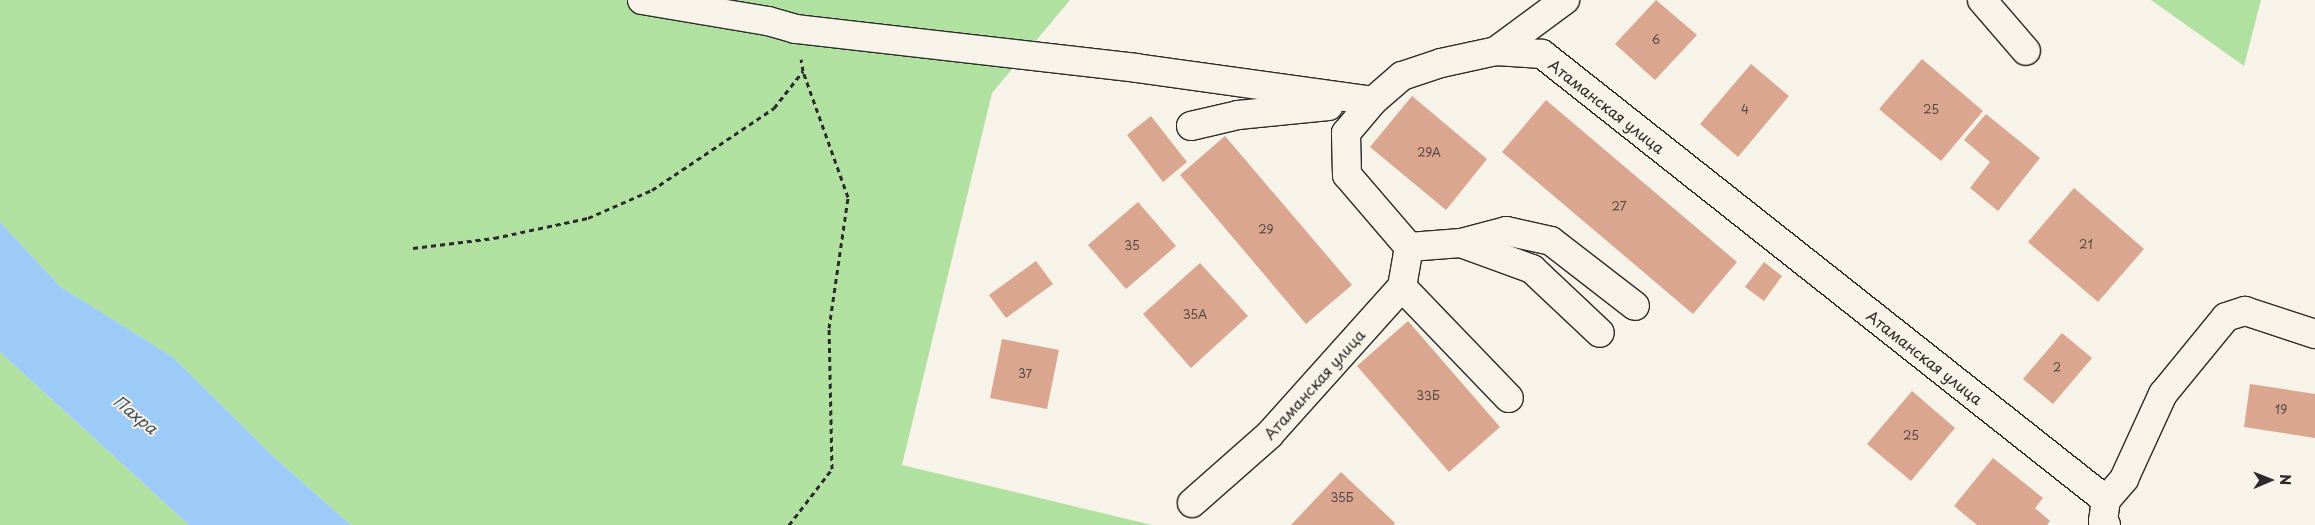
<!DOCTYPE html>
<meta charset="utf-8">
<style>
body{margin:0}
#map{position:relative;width:2315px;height:525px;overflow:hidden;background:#f7f3e8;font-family:"Playpen Sans",sans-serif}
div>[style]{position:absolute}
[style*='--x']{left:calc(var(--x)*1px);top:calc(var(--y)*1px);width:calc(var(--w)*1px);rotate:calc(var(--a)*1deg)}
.green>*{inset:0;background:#b0e1a1}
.water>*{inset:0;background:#9dcbf8}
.building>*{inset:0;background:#daa68f}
.path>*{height:3px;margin-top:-1.5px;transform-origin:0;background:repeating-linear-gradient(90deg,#2b2b2b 0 5px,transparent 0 9px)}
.roads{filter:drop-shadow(1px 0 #2b2b2b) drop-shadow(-1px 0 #2b2b2b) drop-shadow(0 1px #2b2b2b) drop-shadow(0 -1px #2b2b2b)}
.minor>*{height:28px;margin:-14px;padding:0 14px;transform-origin:14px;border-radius:14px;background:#f7f3e8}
span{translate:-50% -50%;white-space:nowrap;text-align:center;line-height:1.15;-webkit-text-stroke:4px #f7f3e8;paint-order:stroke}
.number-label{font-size:12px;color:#574a44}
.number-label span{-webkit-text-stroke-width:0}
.street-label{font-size:15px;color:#2b2b2b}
.water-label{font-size:16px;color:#48535e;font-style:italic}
.north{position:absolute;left:2245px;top:455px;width:50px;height:50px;-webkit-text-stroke:4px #f7f3e8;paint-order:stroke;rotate:89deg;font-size:14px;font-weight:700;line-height:20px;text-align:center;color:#2b2b2b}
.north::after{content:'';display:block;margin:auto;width:18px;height:22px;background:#2b2b2b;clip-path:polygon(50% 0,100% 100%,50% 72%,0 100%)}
</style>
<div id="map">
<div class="green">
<i style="clip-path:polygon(0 0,1070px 0,992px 93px,902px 465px,1152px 525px,351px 525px,274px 457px,173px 357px,61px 287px,0 222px)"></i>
<i style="clip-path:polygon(2151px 0,2261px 0,2244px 66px)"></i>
<i style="clip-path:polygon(0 352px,95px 439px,189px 525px,0 525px)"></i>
</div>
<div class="water">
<i style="clip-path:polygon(0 222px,61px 287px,173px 357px,274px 457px,351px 525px,189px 525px,0 352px)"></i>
</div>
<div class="building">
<i style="clip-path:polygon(1656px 0,1697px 35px,1655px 80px,1615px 44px)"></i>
<i style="clip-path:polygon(1922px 59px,1983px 111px,1941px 161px,1879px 109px)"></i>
<i style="clip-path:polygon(1751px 64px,1789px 96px,1738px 157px,1700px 124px)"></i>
<i style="clip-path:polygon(1412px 96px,1487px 159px,1446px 210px,1370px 147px)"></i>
<i style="clip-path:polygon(1546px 100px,1737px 262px,1693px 314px,1502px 152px)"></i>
<i style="clip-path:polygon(1986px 114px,2040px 158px,1998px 211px,1970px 188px,1990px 162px,1964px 140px)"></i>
<i style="clip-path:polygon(1151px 116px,1187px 162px,1163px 182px,1127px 135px)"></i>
<i style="clip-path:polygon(1225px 136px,1352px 285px,1306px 324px,1180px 175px)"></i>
<i style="clip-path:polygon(2074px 188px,2144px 249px,2098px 302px,2028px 242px)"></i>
<i style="clip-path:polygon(1138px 202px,1176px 246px,1126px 289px,1088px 245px)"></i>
<i style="clip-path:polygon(1036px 261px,1053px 284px,1006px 318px,989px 295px)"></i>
<i style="clip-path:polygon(1764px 262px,1782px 276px,1764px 301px,1745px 287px)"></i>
<i style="clip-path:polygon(1200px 263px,1248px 316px,1191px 368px,1143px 314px)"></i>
<i style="clip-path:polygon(1408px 321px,1500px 427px,1449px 472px,1357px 366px)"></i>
<i style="clip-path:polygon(2062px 333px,2092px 358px,2053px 404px,2023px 379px)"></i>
<i style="clip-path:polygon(1002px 339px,1059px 350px,1047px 409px,990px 398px)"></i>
<i style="clip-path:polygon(2250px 384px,2315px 394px,2315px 438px,2244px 427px)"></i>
<i style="clip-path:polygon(1912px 391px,1955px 428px,1911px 481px,1867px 444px)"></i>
<i style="clip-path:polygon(1993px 458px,2043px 498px,2035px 508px,2050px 521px,2047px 525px,1977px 525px,1954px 506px)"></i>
<i style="clip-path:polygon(1341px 472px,1395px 523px,1394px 525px,1291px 525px)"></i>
</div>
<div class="path">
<i style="--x:413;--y:248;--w:82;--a:-7"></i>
<i style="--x:494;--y:238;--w:96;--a:-12"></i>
<i style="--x:588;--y:218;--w:70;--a:-23.6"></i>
<i style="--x:652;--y:190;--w:147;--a:-33.9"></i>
<i style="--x:774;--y:108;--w:47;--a:-51.9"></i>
<i style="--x:803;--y:71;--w:12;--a:-99"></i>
<i style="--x:789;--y:525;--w:71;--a:-52.5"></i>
<i style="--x:832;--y:469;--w:141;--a:-91.2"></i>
<i style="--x:829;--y:328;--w:132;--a:-81.7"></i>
<i style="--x:848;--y:197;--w:134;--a:-109.7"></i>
</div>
<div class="roads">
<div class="minor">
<i style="--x:642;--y:0;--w:128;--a:9.5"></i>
<i style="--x:768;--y:21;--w:29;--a:16"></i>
<i style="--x:796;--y:29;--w:342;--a:6.5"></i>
<i style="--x:1136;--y:68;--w:239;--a:7.9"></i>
<i style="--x:1982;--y:0;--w:67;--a:49.2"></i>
<i style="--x:1496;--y:51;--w:86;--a:-36.5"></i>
<i style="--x:1191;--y:126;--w:48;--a:-13.2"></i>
<i style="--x:1238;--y:115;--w:91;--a:-5.6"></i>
<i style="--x:1461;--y:243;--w:76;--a:20.1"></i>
<i style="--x:1532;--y:269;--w:93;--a:43.3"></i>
<i style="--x:1409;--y:247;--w:52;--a:-4.4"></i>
<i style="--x:1461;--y:243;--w:47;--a:-14.9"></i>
<i style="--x:1506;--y:231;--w:46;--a:12.5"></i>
<i style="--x:1551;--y:241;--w:106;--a:37.7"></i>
<i style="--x:1402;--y:287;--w:154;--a:46.1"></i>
<i style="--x:1192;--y:503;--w:103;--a:-41.4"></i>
<i style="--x:1269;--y:435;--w:199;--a:-48.1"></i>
<i style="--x:1402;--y:287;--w:41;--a:-80.1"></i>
<i style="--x:1409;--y:247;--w:95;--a:-130.7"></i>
<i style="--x:1347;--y:175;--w:42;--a:-91.4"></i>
<i style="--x:1346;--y:133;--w:42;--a:-49.8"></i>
<i style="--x:1373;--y:101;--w:38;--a:-41"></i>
<i style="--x:1402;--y:76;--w:41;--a:-18.4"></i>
<i style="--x:1441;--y:63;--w:56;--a:-12.3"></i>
<i style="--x:1496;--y:51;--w:46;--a:3.7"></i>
<i style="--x:1542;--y:54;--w:719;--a:38.34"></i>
<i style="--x:2106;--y:525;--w:5;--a:-127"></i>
<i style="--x:2103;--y:521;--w:21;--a:-82"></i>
<i style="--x:2106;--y:500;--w:28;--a:-49"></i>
<i style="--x:2124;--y:479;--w:94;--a:-65.4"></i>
<i style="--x:2163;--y:394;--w:99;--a:-50.7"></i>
<i style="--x:2226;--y:317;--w:20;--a:-18"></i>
<i style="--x:2245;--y:311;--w:74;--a:18.2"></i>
</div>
</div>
<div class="number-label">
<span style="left:1656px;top:40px">6</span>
<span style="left:1745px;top:110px">4</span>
<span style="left:1931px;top:110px">25</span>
<span style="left:1429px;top:153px">29А</span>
<span style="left:1619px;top:207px">27</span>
<span style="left:1266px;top:230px">29</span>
<span style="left:2086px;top:245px">21</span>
<span style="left:1132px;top:246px">35</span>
<span style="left:1195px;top:315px">35А</span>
<span style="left:2057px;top:368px">2</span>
<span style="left:1025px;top:374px">37</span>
<span style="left:1428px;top:396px">33Б</span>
<span style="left:2281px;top:410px">19</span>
<span style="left:1911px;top:436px">25</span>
<span style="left:1342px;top:498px">35Б</span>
</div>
<div class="street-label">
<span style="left:1607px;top:106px;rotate:38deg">Атаманская улица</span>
<span style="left:1925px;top:357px;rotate:38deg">Атаманская улица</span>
<span style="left:1314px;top:384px;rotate:-48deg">Атаманская улица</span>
</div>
<div class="water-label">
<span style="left:136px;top:414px;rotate:39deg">Пахра</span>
</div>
<div class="north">N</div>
</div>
